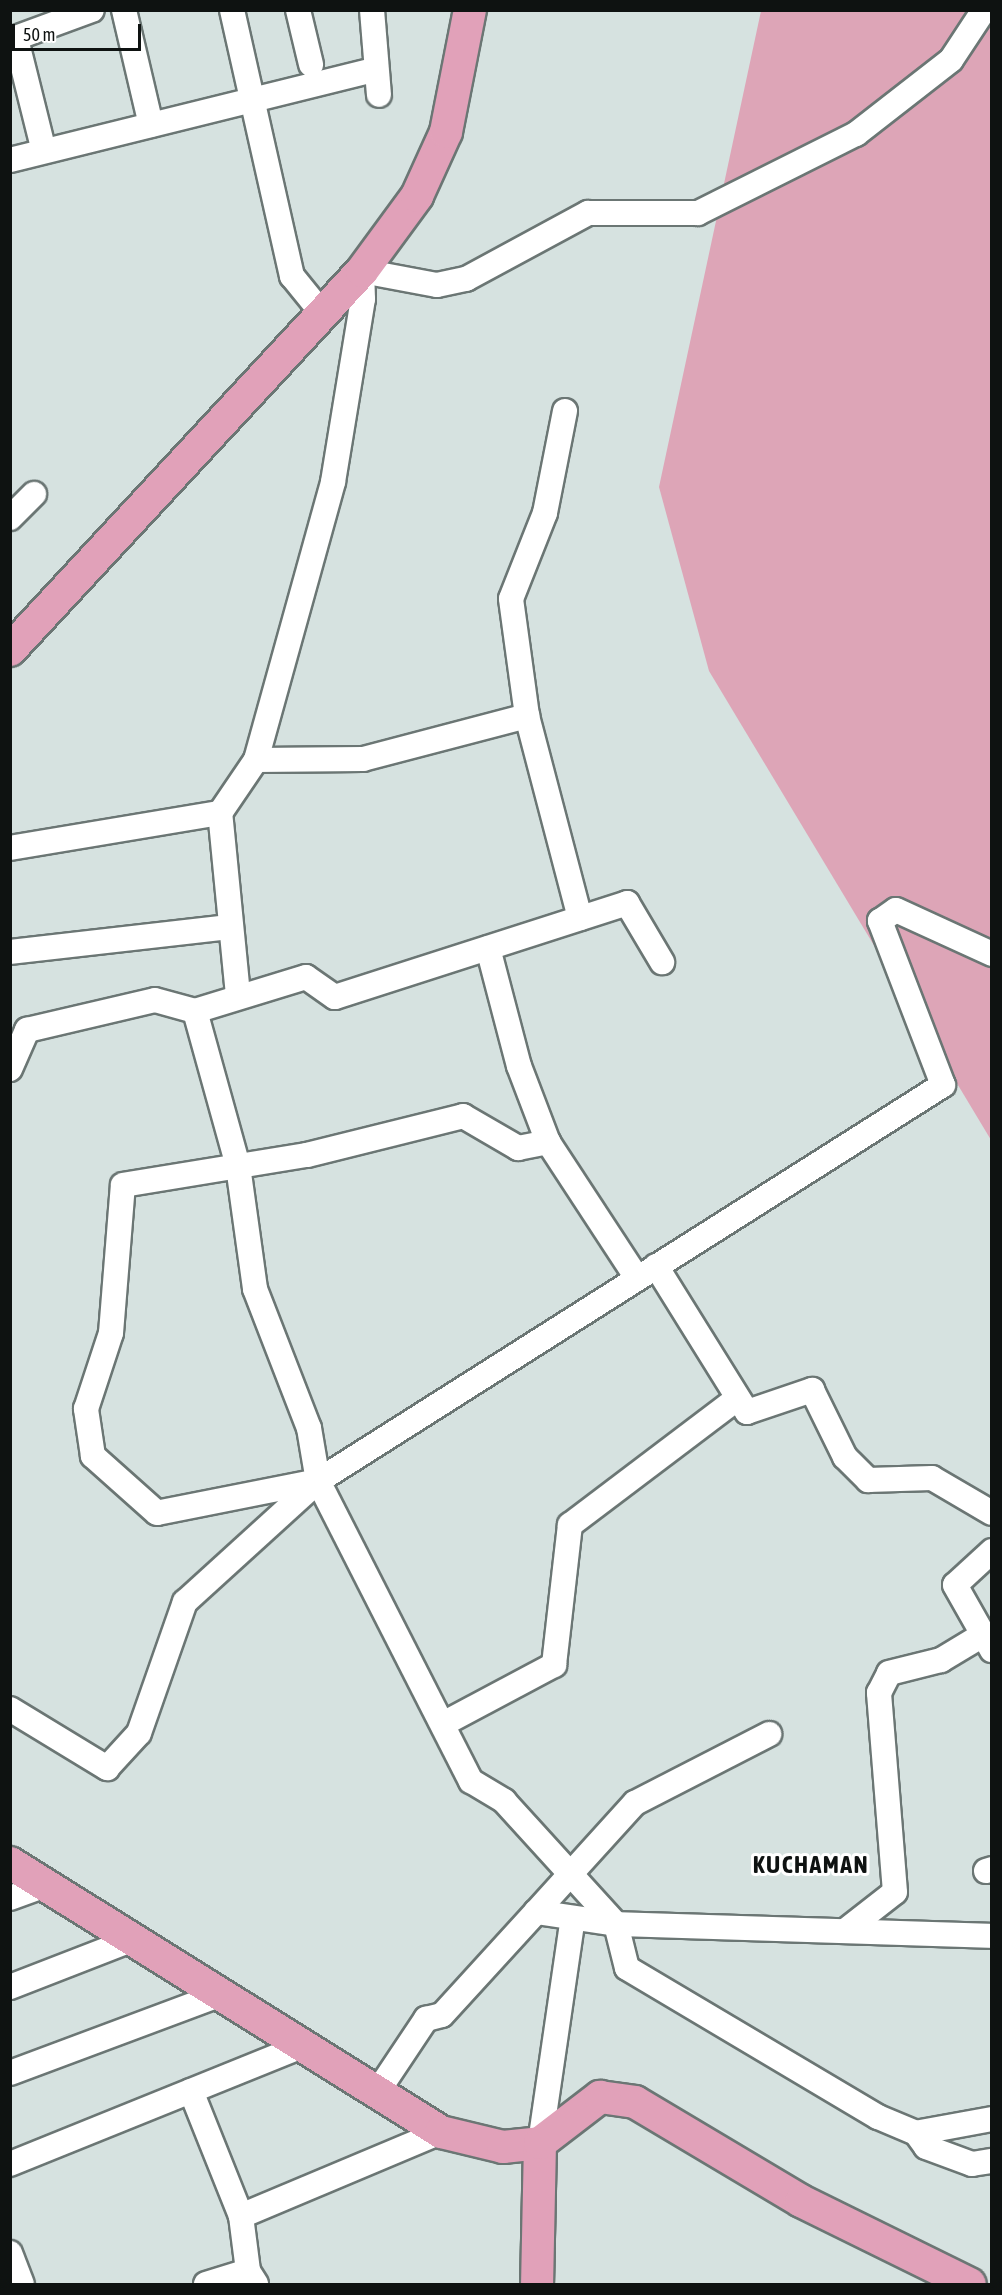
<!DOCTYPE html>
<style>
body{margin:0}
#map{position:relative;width:1002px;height:2295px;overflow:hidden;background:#d6e2e0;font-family:"Asap Condensed",sans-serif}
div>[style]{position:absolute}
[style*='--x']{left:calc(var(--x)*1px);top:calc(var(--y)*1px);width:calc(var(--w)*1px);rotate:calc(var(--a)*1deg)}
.green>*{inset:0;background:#dda5b7}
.roads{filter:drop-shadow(2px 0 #6b7674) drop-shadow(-2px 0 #6b7674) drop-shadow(0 2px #6b7674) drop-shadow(0 -2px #6b7674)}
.minor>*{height:24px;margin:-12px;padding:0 12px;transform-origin:12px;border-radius:12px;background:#fff}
.major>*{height:32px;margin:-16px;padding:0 16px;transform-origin:16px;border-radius:16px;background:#e1a1b9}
span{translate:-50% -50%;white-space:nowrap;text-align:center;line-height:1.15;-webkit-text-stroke:6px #fff;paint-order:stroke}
.district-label{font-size:24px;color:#0e1211;font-weight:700;letter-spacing:1.5px}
.frame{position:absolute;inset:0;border:12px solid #0e1211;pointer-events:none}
.scale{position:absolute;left:12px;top:24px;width:129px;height:27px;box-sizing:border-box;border:3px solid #0e1211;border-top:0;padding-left:8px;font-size:18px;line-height:21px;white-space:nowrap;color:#0e1211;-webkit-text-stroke:4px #fff;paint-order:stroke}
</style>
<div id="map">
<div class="green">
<i style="clip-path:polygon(761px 11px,991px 11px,991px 1140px,709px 671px,659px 487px)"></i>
</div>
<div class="roads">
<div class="minor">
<i style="--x:124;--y:10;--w:118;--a:76.8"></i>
<i style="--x:232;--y:10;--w:273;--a:77.3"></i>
<i style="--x:292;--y:276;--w:48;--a:51"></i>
<i style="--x:298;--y:10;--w:56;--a:76.5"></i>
<i style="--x:372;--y:10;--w:85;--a:85.3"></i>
<i style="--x:16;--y:39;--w:115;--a:76"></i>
<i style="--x:10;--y:40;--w:87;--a:-20.1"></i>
<i style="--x:10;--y:160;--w:375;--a:-13.9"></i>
<i style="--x:565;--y:411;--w:104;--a:101.1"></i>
<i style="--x:545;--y:513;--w:92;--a:111.6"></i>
<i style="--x:511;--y:599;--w:118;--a:82.2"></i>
<i style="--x:527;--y:716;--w:209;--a:75.3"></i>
<i style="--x:10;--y:518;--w:34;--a:-45"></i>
<i style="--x:256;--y:760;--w:107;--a:-0.5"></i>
<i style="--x:363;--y:759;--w:170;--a:-14.7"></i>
<i style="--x:10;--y:848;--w:213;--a:-9.5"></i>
<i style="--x:488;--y:948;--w:122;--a:75.3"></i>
<i style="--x:519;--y:1066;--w:81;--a:69.1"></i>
<i style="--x:10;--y:952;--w:222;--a:-6.5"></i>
<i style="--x:238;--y:995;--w:183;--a:-95.6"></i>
<i style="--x:220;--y:813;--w:64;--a:-55.8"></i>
<i style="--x:256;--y:760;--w:288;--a:-74.5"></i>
<i style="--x:333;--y:482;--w:185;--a:-80.7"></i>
<i style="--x:363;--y:299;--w:28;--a:-92"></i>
<i style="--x:362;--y:271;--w:76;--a:10.6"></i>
<i style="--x:437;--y:285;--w:30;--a:-12"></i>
<i style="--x:466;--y:279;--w:139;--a:-28.4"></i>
<i style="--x:588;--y:213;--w:110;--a:0"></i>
<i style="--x:698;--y:213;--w:177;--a:-26.6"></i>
<i style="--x:856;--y:134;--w:120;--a:-37.9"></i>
<i style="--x:951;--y:60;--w:60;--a:-56.6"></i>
<i style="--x:195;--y:1011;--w:161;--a:74.5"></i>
<i style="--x:238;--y:1166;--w:124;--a:82.1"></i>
<i style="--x:255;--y:1289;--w:149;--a:68.8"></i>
<i style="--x:309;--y:1428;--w:54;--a:80.4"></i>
<i style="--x:318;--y:1481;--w:337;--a:63"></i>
<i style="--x:471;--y:1781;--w:39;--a:31"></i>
<i style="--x:504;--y:1801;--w:166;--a:47.7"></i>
<i style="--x:616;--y:1924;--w:45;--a:76"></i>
<i style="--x:627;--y:1968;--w:292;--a:30.7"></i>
<i style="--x:878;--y:2117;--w:41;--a:22.8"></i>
<i style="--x:10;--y:1069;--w:43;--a:-66.4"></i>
<i style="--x:27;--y:1030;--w:131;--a:-13.2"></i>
<i style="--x:155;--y:1000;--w:41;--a:15.4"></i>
<i style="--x:195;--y:1011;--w:116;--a:-17"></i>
<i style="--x:306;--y:977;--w:35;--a:35"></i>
<i style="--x:335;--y:997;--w:307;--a:-17.8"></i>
<i style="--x:627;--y:903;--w:69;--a:59.3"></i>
<i style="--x:656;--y:1266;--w:172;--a:58.1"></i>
<i style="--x:747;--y:1412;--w:69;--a:-18.7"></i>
<i style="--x:812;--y:1390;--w:75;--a:63.8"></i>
<i style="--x:845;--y:1457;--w:33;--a:45"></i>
<i style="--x:868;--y:1480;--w:64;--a:-1.8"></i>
<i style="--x:932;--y:1478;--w:69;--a:30.3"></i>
<i style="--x:318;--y:1481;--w:164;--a:168.8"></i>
<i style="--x:157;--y:1513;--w:86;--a:-138.3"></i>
<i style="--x:93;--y:1456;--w:48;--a:-98.5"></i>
<i style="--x:86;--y:1409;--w:80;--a:-71.8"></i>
<i style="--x:111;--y:1333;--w:148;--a:-85.4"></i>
<i style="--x:123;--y:1185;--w:186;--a:-9.3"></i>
<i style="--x:307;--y:1155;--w:161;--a:-14"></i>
<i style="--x:463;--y:1116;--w:64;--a:30.2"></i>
<i style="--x:518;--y:1148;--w:31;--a:-11"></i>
<i style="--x:548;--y:1142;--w:163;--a:56.8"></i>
<i style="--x:992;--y:1551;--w:50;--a:137.4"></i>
<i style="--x:955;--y:1585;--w:75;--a:60.4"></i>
<i style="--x:10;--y:1709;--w:114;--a:31.3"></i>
<i style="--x:107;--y:1768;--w:47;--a:-47.6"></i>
<i style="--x:139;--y:1733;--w:139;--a:-70.7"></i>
<i style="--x:185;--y:1602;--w:180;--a:-42.3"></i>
<i style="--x:318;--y:1481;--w:740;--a:-32.36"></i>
<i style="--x:943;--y:1085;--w:176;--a:-111"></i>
<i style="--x:880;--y:921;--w:19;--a:-35"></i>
<i style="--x:896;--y:910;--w:106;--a:24.6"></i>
<i style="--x:443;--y:1724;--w:126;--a:-28"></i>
<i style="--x:554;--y:1665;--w:141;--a:-83.5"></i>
<i style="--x:570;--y:1525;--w:207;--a:-37.1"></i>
<i style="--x:986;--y:1871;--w:6;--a:-18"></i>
<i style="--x:10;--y:1898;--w:33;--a:-20"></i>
<i style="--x:536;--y:1912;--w:147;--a:-47.8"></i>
<i style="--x:635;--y:1803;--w:151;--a:-27.2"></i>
<i style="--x:845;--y:1931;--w:63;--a:-38"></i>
<i style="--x:895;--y:1892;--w:200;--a:-94.6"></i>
<i style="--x:879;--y:1693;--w:22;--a:-63"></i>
<i style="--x:889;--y:1673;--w:54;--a:-14"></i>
<i style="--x:941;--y:1660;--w:47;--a:-31"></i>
<i style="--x:10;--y:1987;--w:133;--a:-21.2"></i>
<i style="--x:10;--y:2073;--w:228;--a:-20.5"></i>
<i style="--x:191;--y:2091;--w:135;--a:68.2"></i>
<i style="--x:241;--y:2216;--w:55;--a:82.7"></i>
<i style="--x:248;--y:2271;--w:15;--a:58"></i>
<i style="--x:378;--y:2091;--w:87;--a:-56.3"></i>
<i style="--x:426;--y:2019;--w:16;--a:-14"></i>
<i style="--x:442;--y:2015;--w:139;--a:-47.6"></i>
<i style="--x:536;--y:1912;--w:81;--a:8.5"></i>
<i style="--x:616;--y:1924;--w:376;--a:1.8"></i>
<i style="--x:992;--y:2119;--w:77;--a:169.6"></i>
<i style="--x:916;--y:2133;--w:17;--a:54"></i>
<i style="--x:926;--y:2147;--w:49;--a:20.3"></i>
<i style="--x:972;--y:2164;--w:20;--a:-9"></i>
<i style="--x:540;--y:2143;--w:227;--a:-81.7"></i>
<i style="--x:10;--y:2164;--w:318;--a:-22"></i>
<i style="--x:241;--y:2216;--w:217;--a:-22.8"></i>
<i style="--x:10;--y:2253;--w:33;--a:69"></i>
<i style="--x:206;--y:2284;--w:44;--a:-17.2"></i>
</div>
<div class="major">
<i style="--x:10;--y:650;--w:517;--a:-47.12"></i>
<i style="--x:362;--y:271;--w:93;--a:-53.7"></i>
<i style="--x:417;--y:196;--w:70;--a:-65.6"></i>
<i style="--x:446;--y:132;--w:124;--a:-78.9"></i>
<i style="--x:10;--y:1863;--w:508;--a:31.97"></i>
<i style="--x:441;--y:2132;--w:64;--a:13.6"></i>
<i style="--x:503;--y:2147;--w:37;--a:-6"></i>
<i style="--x:540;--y:2143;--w:141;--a:91.2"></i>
<i style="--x:540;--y:2143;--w:76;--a:-37.5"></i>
<i style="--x:600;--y:2097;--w:35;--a:8"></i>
<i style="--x:635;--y:2102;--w:193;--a:30.8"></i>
<i style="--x:801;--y:2201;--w:188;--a:26.2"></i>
</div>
</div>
<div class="district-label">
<span style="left:811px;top:1865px">KUCHAMAN</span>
</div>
<div class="frame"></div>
<div class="scale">50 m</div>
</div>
